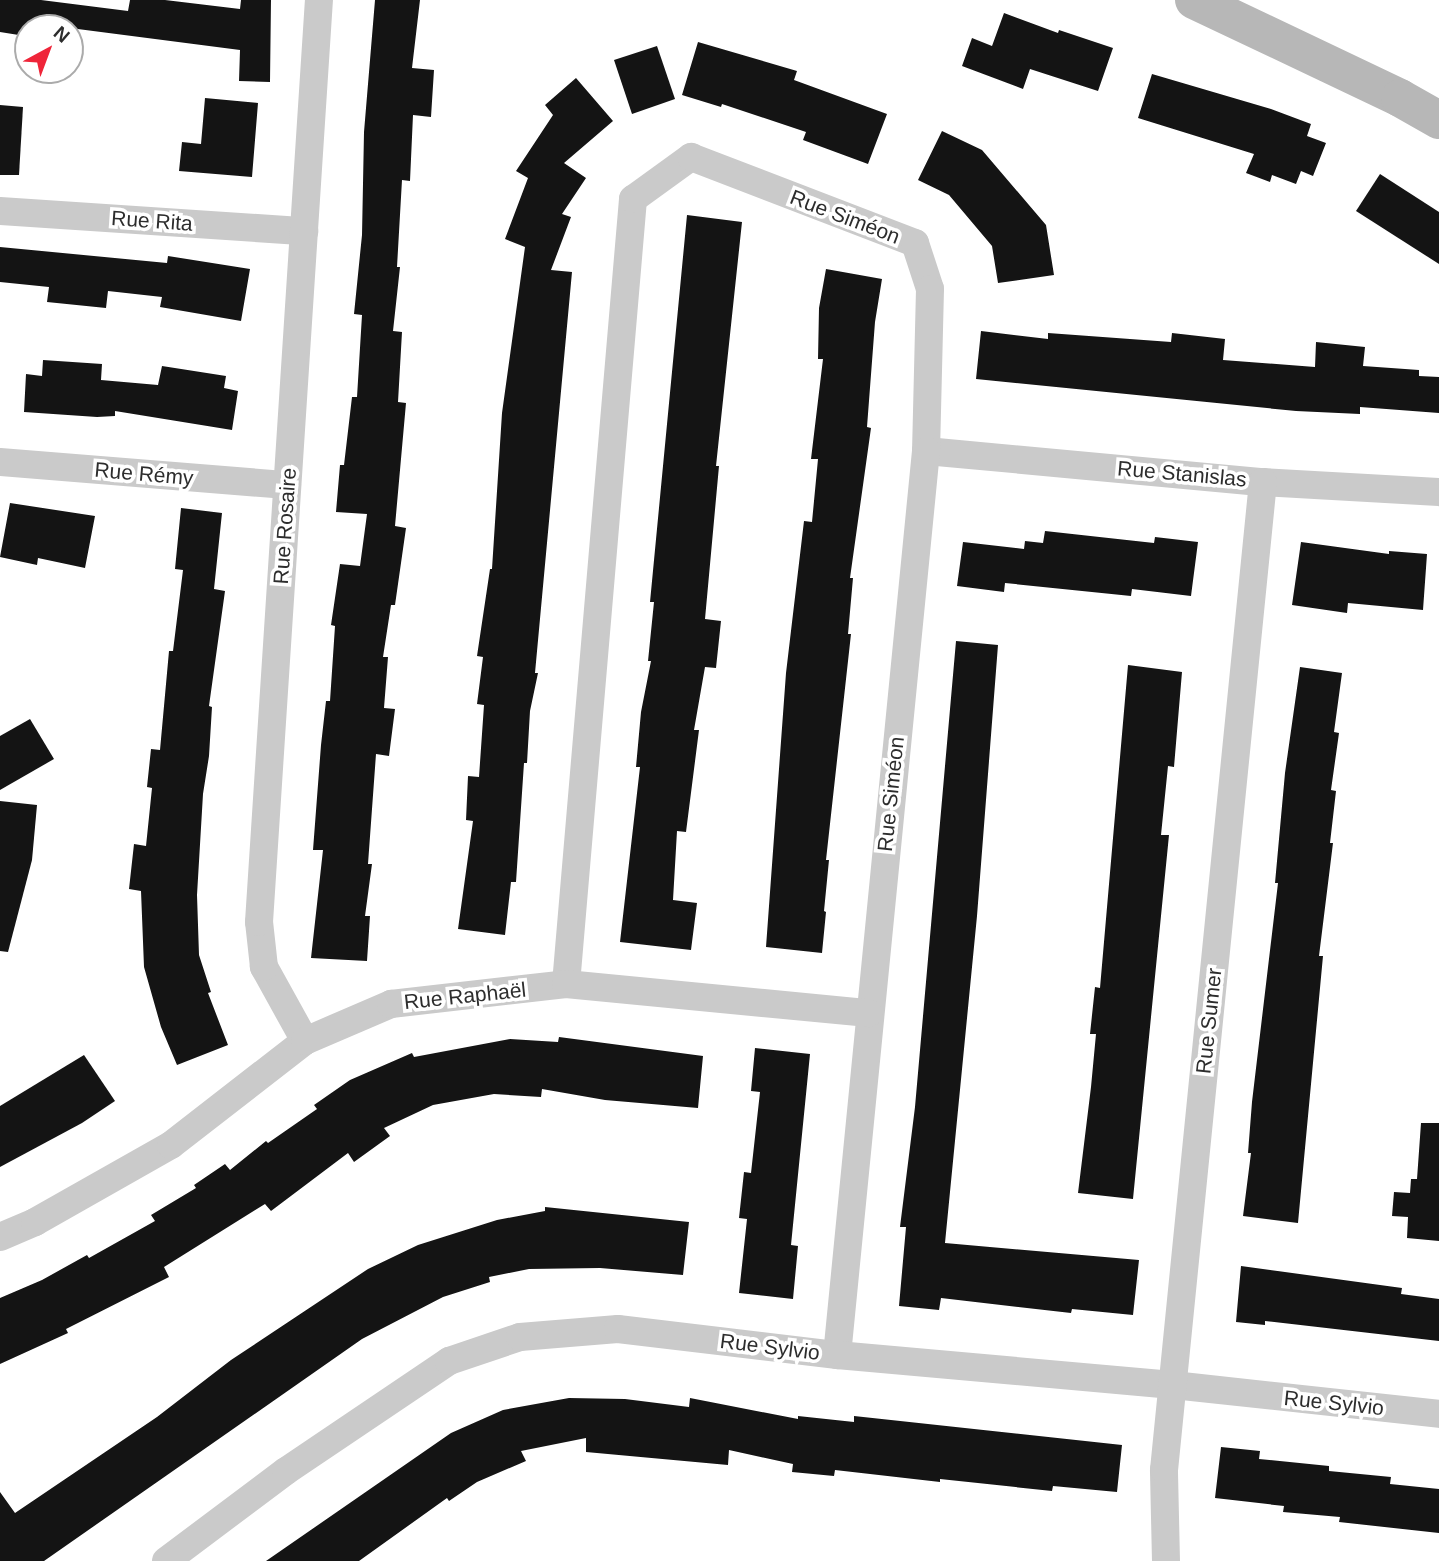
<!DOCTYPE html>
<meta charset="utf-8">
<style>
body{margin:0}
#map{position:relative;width:1439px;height:1561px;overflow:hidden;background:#fff;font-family:Arial,sans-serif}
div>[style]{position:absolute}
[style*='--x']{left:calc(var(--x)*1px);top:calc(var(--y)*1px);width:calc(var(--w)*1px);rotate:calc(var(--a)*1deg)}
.building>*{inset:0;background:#141414}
.street>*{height:28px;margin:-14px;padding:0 14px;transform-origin:14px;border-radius:14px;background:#cacaca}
.secondary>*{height:38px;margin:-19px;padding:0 19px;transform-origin:19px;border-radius:19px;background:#b7b7b7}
span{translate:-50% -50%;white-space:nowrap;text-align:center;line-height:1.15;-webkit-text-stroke:7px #fff;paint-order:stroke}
.street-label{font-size:21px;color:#2d2d2d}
.north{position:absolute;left:14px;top:14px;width:70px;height:70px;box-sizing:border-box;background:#fff;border:2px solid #ababab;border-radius:50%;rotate:41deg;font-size:19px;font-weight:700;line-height:28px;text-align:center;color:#2d2d2d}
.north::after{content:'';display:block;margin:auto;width:24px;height:32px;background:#ef2539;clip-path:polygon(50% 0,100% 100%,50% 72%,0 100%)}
</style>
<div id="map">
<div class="building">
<i style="clip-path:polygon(0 0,41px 0,128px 11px,130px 0,165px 0,240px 9px,241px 0,271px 0,270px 82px,239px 81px,240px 50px,70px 28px,27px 28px,25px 36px,0 32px)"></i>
<i style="clip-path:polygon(375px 0,420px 0,412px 68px,434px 70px,431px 117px,413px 115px,410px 181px,402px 180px,397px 267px,400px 267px,393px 331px,402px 332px,398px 402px,406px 403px,395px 526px,406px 528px,395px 605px,391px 605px,383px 657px,388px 657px,384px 708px,395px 709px,389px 756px,376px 754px,368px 864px,372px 864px,365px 916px,370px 916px,367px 961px,311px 958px,323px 850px,313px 850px,321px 745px,326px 701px,330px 701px,335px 626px,331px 625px,340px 564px,360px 566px,367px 514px,336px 512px,340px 465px,344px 465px,352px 397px,357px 397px,362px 315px,354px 314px,362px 235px,364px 132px)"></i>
<i style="clip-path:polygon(1004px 13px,1058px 33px,1059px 30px,1113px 48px,1098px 91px,1030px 69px,1023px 89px,962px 66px,972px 38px,992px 46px)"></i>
<i style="clip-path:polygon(698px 42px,797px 71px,794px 80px,887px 114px,868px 164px,803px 140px,806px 132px,722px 104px,721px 107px,682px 95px)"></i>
<i style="clip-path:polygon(657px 46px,675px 99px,632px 114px,614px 60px)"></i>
<i style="clip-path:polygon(1152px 74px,1271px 109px,1311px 124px,1307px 136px,1326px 143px,1313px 176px,1301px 171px,1296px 184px,1272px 175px,1270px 182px,1246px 173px,1254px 154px,1138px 118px)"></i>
<i style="clip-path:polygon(576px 78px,613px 121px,564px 163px,586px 178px,562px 214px,571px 217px,551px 270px,572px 272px,535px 673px,538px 673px,530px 711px,527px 763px,524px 763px,516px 882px,511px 882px,505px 935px,458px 929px,473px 821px,466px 820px,468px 776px,479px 777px,484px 705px,477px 704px,483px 657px,477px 656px,490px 569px,492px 569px,502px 413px,525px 247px,505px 239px,528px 178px,516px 171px,553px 115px,545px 105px)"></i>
<i style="clip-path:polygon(205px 98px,258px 103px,252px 177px,179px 171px,182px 142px,201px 144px)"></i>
<i style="clip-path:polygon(0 105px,23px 107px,19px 175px,0 175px)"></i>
<i style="clip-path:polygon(942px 131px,982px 150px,1046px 225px,1054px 275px,998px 283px,992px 246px,949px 195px,918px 180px)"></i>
<i style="clip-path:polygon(1380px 174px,1439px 212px,1439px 264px,1356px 211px)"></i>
<i style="clip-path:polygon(687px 215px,742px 222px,716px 466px,719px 466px,705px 619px,721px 621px,716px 668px,705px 667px,694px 730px,699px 730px,686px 832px,677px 831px,673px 900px,697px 903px,691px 950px,620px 942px,640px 767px,636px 767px,641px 712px,651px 661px,648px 661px,654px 602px,650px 602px)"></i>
<i style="clip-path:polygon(0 247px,167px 263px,168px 256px,250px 269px,241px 321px,160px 307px,162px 297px,108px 291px,106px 308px,47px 302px,49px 287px,0 282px)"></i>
<i style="clip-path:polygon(826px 269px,882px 279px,875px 322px,867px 427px,871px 428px,850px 578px,853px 578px,848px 634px,851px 634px,826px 860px,829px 860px,824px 911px,826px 912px,822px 953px,766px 947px,786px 673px,804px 521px,812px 522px,818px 459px,811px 459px,823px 359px,818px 359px,819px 308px)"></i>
<i style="clip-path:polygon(981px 331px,1048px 339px,1048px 333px,1171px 342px,1172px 333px,1225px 339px,1223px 360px,1315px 367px,1316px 342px,1365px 347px,1363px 366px,1419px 370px,1419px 376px,1439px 377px,1439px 413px,1360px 407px,1360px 414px,1296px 411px,976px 379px)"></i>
<i style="clip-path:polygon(43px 360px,102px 364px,101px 380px,158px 385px,162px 366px,226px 376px,224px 388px,238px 391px,232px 430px,115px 411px,115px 416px,97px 417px,24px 412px,26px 374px,42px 376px)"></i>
<i style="clip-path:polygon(10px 503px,95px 516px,85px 568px,38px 558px,37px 565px,0 557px)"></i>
<i style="clip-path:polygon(181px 508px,222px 513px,214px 589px,225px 591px,209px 706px,212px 707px,209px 756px,203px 794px,197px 895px,199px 955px,211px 992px,208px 993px,228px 1045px,177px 1065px,161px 1027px,144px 967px,141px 891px,129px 889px,134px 844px,146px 846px,152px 788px,147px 787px,151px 749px,160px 750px,169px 651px,173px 651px,183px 570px,175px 569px)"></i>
<i style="clip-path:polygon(1045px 531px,1154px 543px,1155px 537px,1198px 542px,1191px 596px,1132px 589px,1131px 596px,1005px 583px,1004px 592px,957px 586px,963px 542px,1024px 549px,1025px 541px,1043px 543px)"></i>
<i style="clip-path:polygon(1301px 542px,1389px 554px,1389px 551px,1427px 554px,1423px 610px,1348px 603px,1347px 613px,1292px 605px)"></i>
<i style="clip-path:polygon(956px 641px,998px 645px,977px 916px,945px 1243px,1139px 1260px,1133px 1315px,1072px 1309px,1071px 1313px,941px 1298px,939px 1310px,899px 1306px,906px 1227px,900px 1227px,915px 1107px)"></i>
<i style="clip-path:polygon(1128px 665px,1182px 672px,1174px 767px,1168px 766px,1161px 835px,1169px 835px,1133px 1199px,1078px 1193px,1091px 1087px,1096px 1034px,1090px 1034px,1095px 987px,1100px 988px)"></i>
<i style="clip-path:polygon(1300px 667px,1342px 673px,1334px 732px,1339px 733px,1331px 790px,1336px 791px,1330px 843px,1333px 843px,1319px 956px,1323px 956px,1298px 1223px,1243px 1216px,1251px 1153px,1248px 1153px,1252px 1102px,1278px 883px,1275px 883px,1285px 773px)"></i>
<i style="clip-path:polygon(30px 719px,54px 759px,0 790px,0 736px)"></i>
<i style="clip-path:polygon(0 801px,37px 805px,32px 860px,8px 952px,0 951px)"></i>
<i style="clip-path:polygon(559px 1037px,703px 1056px,698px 1108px,605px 1100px,542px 1089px,541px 1097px,494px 1094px,433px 1105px,384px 1128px,390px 1136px,354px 1162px,348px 1153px,271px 1211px,265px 1204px,164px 1267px,169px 1277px,66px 1329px,68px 1333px,0 1364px,0 1298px,42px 1280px,87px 1255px,89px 1258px,155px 1221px,151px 1215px,196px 1188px,194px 1185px,225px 1164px,230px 1170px,266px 1141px,268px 1143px,317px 1109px,314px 1105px,350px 1080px,412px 1053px,414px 1057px,510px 1039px,558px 1042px)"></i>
<i style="clip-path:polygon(755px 1048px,810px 1054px,791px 1245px,798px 1246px,793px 1299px,739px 1293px,747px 1219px,739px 1218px,744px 1172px,751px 1173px,760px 1092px,751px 1091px)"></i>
<i style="clip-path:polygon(84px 1055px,115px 1101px,82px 1123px,0 1167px,0 1106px)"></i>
<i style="clip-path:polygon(1421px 1123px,1439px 1123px,1439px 1241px,1407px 1238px,1408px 1217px,1392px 1216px,1394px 1192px,1410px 1193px,1411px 1179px,1417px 1179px)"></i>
<i style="clip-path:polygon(545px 1207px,689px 1222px,683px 1275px,600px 1268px,529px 1269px,489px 1277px,490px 1282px,443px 1297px,362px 1339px,44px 1561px,0 1561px,0 1492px,15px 1513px,157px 1417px,231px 1360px,368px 1269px,418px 1245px,497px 1220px,545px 1211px)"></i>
<i style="clip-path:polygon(1241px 1266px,1402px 1288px,1401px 1294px,1439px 1299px,1439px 1341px,1265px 1321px,1265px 1325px,1236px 1322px)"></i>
<i style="clip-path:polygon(569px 1398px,625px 1399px,689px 1407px,690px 1398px,798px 1419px,798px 1416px,854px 1422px,854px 1416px,1122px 1445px,1117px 1492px,1053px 1486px,1052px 1491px,940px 1479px,940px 1482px,835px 1470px,834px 1476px,792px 1472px,793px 1464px,729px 1450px,728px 1465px,586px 1452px,586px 1438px,521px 1451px,526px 1461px,477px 1482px,449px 1501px,447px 1498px,359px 1561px,266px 1561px,451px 1433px,503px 1410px)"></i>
<i style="clip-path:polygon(1221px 1447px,1260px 1451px,1259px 1459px,1329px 1466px,1329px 1471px,1391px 1477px,1390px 1484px,1439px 1489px,1439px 1533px,1339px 1522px,1340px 1517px,1283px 1512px,1284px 1506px,1215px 1498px)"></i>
</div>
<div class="street">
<i style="--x:0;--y:211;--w:305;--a:3.8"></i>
<i style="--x:926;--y:451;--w:338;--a:5.3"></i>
<i style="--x:1263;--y:482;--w:176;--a:3.3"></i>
<i style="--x:0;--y:462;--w:288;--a:4.6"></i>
<i style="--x:566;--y:984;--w:788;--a:-85.12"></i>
<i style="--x:633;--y:199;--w:72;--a:-35.9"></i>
<i style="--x:691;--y:157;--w:240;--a:21"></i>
<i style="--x:915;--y:243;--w:48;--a:71.9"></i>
<i style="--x:930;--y:289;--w:162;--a:91.4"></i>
<i style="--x:926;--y:451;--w:908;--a:95.62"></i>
<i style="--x:305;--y:1041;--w:85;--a:-119"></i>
<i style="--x:264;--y:967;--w:45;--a:-96.3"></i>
<i style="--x:259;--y:922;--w:924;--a:-86.28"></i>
<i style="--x:0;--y:1237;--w:38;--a:-23"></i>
<i style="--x:35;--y:1222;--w:156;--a:-29.5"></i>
<i style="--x:171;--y:1145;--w:170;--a:-37.8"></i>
<i style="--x:305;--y:1041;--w:94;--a:-23.3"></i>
<i style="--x:391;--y:1004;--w:176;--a:-6.5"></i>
<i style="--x:566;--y:984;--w:304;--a:5.5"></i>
<i style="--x:166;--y:1561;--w:150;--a:-36.9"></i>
<i style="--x:286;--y:1471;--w:197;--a:-34"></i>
<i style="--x:449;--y:1361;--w:75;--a:-18.7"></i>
<i style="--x:520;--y:1337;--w:98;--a:-4.7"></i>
<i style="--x:618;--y:1329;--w:221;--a:6.8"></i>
<i style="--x:837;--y:1355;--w:337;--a:5.1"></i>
<i style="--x:1173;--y:1385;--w:268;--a:6.2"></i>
<i style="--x:1166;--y:1561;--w:91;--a:-91.3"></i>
<i style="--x:1164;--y:1470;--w:993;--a:-84.28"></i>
</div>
<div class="secondary">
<i style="--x:1194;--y:0;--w:228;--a:25.4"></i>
<i style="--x:1400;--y:98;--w:45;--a:29.4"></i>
</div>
<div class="street-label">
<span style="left:845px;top:217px;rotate:21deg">Rue Siméon</span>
<span style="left:152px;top:221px;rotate:4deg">Rue Rita</span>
<span style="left:144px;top:474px;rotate:5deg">Rue Rémy</span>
<span style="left:1182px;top:474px;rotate:5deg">Rue Stanislas</span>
<span style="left:285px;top:526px;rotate:-86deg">Rue Rosaire</span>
<span style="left:891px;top:794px;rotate:-84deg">Rue Siméon</span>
<span style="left:465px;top:996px;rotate:-6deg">Rue Raphaël</span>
<span style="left:1209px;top:1021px;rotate:-84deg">Rue Sumer</span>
<span style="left:770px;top:1347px;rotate:7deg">Rue Sylvio</span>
<span style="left:1334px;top:1403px;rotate:6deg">Rue Sylvio</span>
</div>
<div class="north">N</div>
</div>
